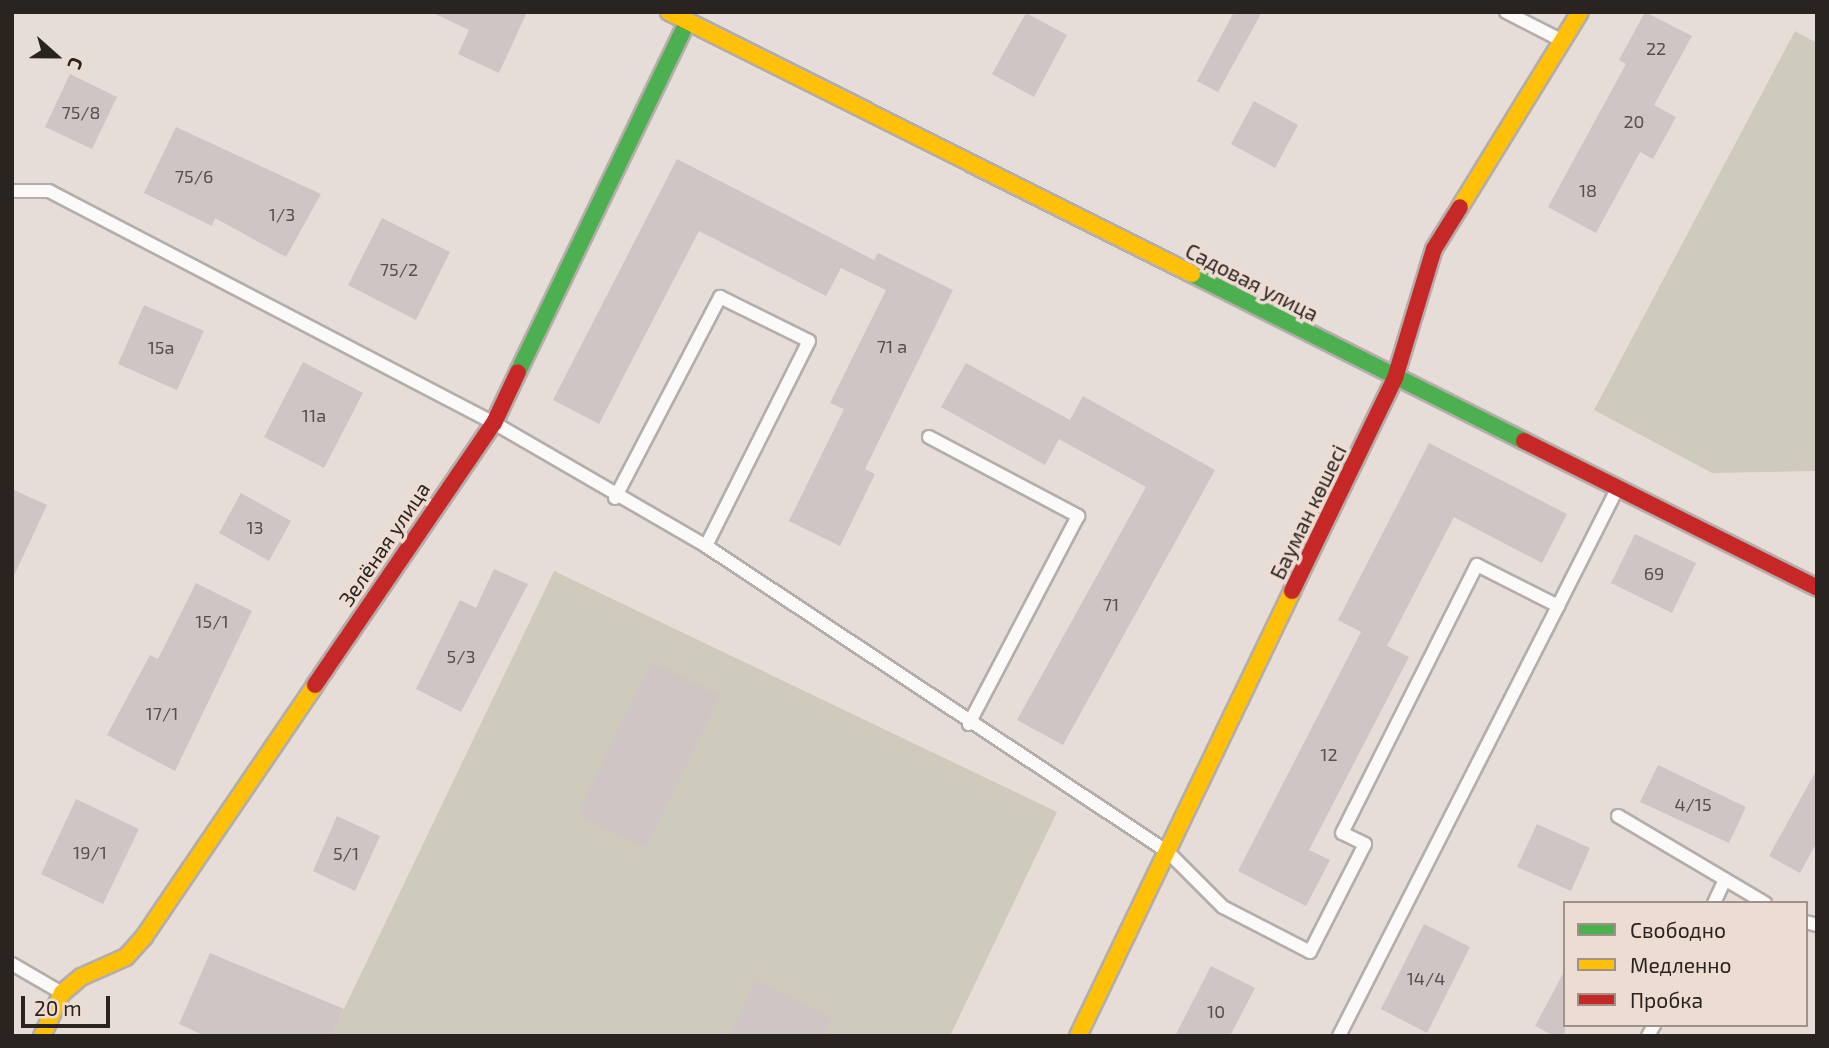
<!DOCTYPE html>
<meta charset="utf-8">
<style>
body{margin:0}
#map{position:relative;width:1829px;height:1048px;overflow:hidden;background:#e7ddd8;font-family:"Exo 2",sans-serif}
div>[style]{position:absolute}
[style*='--x']{left:calc(var(--x)*1px);top:calc(var(--y)*1px);width:calc(var(--w)*1px);rotate:calc(var(--a)*1deg)}
.green>*{inset:0;background:#cecbbd}
.building>*{inset:0;background:#cec5c4}
.roads{filter:drop-shadow(2px 0 #b4ada9) drop-shadow(-2px 0 #b4ada9) drop-shadow(0 2px #b4ada9) drop-shadow(0 -2px #b4ada9)}
.lane>*{height:12px;margin:-6px;padding:0 6px;transform-origin:6px;border-radius:6px;background:#fbfaf9}
.fast>*{height:16px;margin:-8px;padding:0 8px;transform-origin:8px;border-radius:8px;background:#4caf50}
.slow>*{height:16px;margin:-8px;padding:0 8px;transform-origin:8px;border-radius:8px;background:#ffc107}
.jam>*{height:16px;margin:-8px;padding:0 8px;transform-origin:8px;border-radius:8px;background:#c62828}
span{translate:-50% -50%;white-space:nowrap;text-align:center;line-height:1.15;-webkit-text-stroke:7px #eddcd2;paint-order:stroke}
.number-label{font-size:18px;color:#564f4c}
.number-label span{-webkit-text-stroke-width:0}
.street-label{font-size:21px;color:#2a2420}
.frame{position:absolute;inset:0;border:14px solid #2a2420;pointer-events:none}
.legend{position:absolute;left:1563px;top:901px;width:245px;height:126px;box-sizing:border-box;background:#eddcd2;border:2px solid #9f928b;margin:0;padding:9px 12px;list-style:none;font-size:21px;color:#2a2420}
.legend li{display:flex;align-items:center;gap:14px;height:35px}
.legend b{width:35px;border:2px solid #9f928b}
.north{position:absolute;left:21px;top:21px;width:70px;height:70px;-webkit-text-stroke:5px #eddcd2;paint-order:stroke;rotate:111deg;font-size:19px;font-weight:700;line-height:28px;text-align:center;color:#2a2420}
.north::after{content:'';display:block;margin:auto;width:24px;height:32px;background:#2a2420;clip-path:polygon(50% 0,100% 100%,50% 72%,0 100%)}
.scale{position:absolute;left:21px;top:996px;width:89px;height:32px;box-sizing:border-box;border:4px solid #2a2420;border-top:0;padding-left:9px;font-size:21px;line-height:24px;white-space:nowrap;color:#2a2420;-webkit-text-stroke:5px #eddcd2;paint-order:stroke}
</style>
<div id="map">
<div class="green">
<i style="clip-path:polygon(1795px 31px,1817px 43px,1817px 471px,1712px 473px,1594px 410px)"></i>
<i style="clip-path:polygon(554px 571px,1057px 812px,950px 1036px,331px 1036px)"></i>
</div>
<div class="building">
<i style="clip-path:polygon(431px 12px,527px 12px,499px 73px,458px 54px,469px 30px)"></i>
<i style="clip-path:polygon(1234px 12px,1262px 12px,1218px 92px,1197px 81px)"></i>
<i style="clip-path:polygon(1645px 12px,1692px 36px,1654px 105px,1676px 117px,1653px 159px,1640px 152px,1596px 233px,1548px 207px,1626px 64px,1619px 60px)"></i>
<i style="clip-path:polygon(1026px 13px,1067px 35px,1034px 97px,992px 74px)"></i>
<i style="clip-path:polygon(70px 74px,117px 97px,92px 149px,45px 127px)"></i>
<i style="clip-path:polygon(1254px 101px,1298px 125px,1275px 168px,1231px 144px)"></i>
<i style="clip-path:polygon(176px 127px,321px 194px,286px 257px,215px 218px,212px 226px,144px 193px)"></i>
<i style="clip-path:polygon(677px 159px,874px 260px,878px 253px,953px 290px,865px 469px,875px 474px,840px 546px,789px 521px,844px 409px,830px 403px,886px 290px,841px 268px,826px 296px,699px 231px,599px 424px,553px 400px)"></i>
<i style="clip-path:polygon(382px 218px,450px 252px,416px 320px,348px 285px)"></i>
<i style="clip-path:polygon(144px 305px,204px 331px,177px 390px,118px 364px)"></i>
<i style="clip-path:polygon(303px 362px,363px 393px,324px 468px,264px 437px)"></i>
<i style="clip-path:polygon(966px 363px,1070px 420px,1083px 396px,1215px 470px,1063px 745px,1017px 720px,1146px 487px,1059px 439px,1045px 465px,941px 407px)"></i>
<i style="clip-path:polygon(1429px 443px,1567px 514px,1542px 563px,1454px 517px,1387px 646px,1409px 657px,1309px 850px,1330px 860px,1306px 906px,1238px 871px,1361px 632px,1338px 620px)"></i>
<i style="clip-path:polygon(12px 489px,47px 505px,12px 580px)"></i>
<i style="clip-path:polygon(241px 493px,291px 521px,269px 561px,219px 533px)"></i>
<i style="clip-path:polygon(1635px 534px,1696px 563px,1672px 613px,1611px 583px)"></i>
<i style="clip-path:polygon(494px 569px,528px 584px,461px 712px,416px 689px,460px 600px,476px 608px)"></i>
<i style="clip-path:polygon(196px 583px,252px 611px,175px 771px,107px 735px,150px 655px,158px 659px)"></i>
<i style="clip-path:polygon(651px 662px,720px 696px,646px 848px,577px 814px)"></i>
<i style="clip-path:polygon(1658px 765px,1746px 807px,1729px 843px,1640px 802px)"></i>
<i style="clip-path:polygon(1817px 769px,1817px 842px,1800px 873px,1769px 856px)"></i>
<i style="clip-path:polygon(76px 799px,139px 829px,103px 904px,41px 874px)"></i>
<i style="clip-path:polygon(337px 816px,380px 836px,355px 891px,313px 871px)"></i>
<i style="clip-path:polygon(1537px 824px,1590px 848px,1571px 891px,1517px 867px)"></i>
<i style="clip-path:polygon(1424px 924px,1470px 947px,1427px 1033px,1381px 1009px)"></i>
<i style="clip-path:polygon(210px 953px,344px 1009px,331px 1036px,205px 1036px,179px 1024px)"></i>
<i style="clip-path:polygon(1211px 966px,1255px 988px,1230px 1036px,1175px 1036px)"></i>
<i style="clip-path:polygon(1565px 970px,1565px 1036px,1554px 1036px,1535px 1026px)"></i>
<i style="clip-path:polygon(756px 981px,832px 1019px,824px 1036px,729px 1036px)"></i>
</div>
<div class="roads">
<div class="lane">
<i style="--x:1506;--y:12;--w:59;--a:27"></i>
<i style="--x:12;--y:191;--w:37;--a:0"></i>
<i style="--x:49;--y:191;--w:502;--a:27.54"></i>
<i style="--x:494;--y:423;--w:245;--a:30.1"></i>
<i style="--x:706;--y:546;--w:554;--a:33.52"></i>
<i style="--x:1168;--y:852;--w:78;--a:45"></i>
<i style="--x:1223;--y:907;--w:98;--a:27.3"></i>
<i style="--x:1310;--y:952;--w:121;--a:-63"></i>
<i style="--x:1365;--y:844;--w:25;--a:-154"></i>
<i style="--x:1342;--y:833;--w:300;--a:-63.3"></i>
<i style="--x:1477;--y:565;--w:91;--a:26.8"></i>
<i style="--x:1558;--y:606;--w:129;--a:-63.2"></i>
<i style="--x:929;--y:437;--w:169;--a:27.9"></i>
<i style="--x:1078;--y:516;--w:235;--a:117.7"></i>
<i style="--x:615;--y:498;--w:227;--a:-62.4"></i>
<i style="--x:720;--y:297;--w:99;--a:26.3"></i>
<i style="--x:809;--y:341;--w:229;--a:116.7"></i>
<i style="--x:1618;--y:816;--w:171;--a:30.6"></i>
<i style="--x:1714;--y:903;--w:26;--a:-65"></i>
<i style="--x:1806;--y:922;--w:11;--a:15"></i>
<i style="--x:12;--y:964;--w:58;--a:30.1"></i>
<i style="--x:1339;--y:1036;--w:483;--a:-63"></i>
<i style="--x:1648;--y:1036;--w:13;--a:-61"></i>
</div>
<div class="fast">
<i style="--x:1192;--y:274;--w:372;--a:26.7"></i>
<i style="--x:518;--y:372;--w:389;--a:-64.2"></i>
</div>
<div class="slow">
<i style="--x:669;--y:12;--w:585;--a:26.61"></i>
<i style="--x:1460;--y:207;--w:229;--a:-58.4"></i>
<i style="--x:42;--y:1036;--w:47;--a:-65.1"></i>
<i style="--x:62;--y:993;--w:25;--a:-40"></i>
<i style="--x:81;--y:977;--w:49;--a:-24"></i>
<i style="--x:126;--y:957;--w:27;--a:-48"></i>
<i style="--x:144;--y:937;--w:305;--a:-55.8"></i>
<i style="--x:1078;--y:1036;--w:494;--a:-64.3"></i>
</div>
<div class="jam">
<i style="--x:1524;--y:441;--w:328;--a:26.6"></i>
<i style="--x:1292;--y:591;--w:237;--a:-64.2"></i>
<i style="--x:1395;--y:378;--w:135;--a:-73.2"></i>
<i style="--x:1434;--y:249;--w:49;--a:-58.2"></i>
<i style="--x:315;--y:685;--w:317;--a:-55.7"></i>
<i style="--x:494;--y:423;--w:56;--a:-64.8"></i>
</div>
</div>
<div class="number-label">
<span style="left:1656px;top:48px">22</span>
<span style="left:81px;top:112px">75/8</span>
<span style="left:1634px;top:121px">20</span>
<span style="left:194px;top:176px">75/6</span>
<span style="left:1588px;top:190px">18</span>
<span style="left:282px;top:214px">1/3</span>
<span style="left:399px;top:269px">75/2</span>
<span style="left:892px;top:346px">71 а</span>
<span style="left:161px;top:347px">15а</span>
<span style="left:314px;top:415px">11а</span>
<span style="left:255px;top:527px">13</span>
<span style="left:1654px;top:573px">69</span>
<span style="left:1111px;top:604px">71</span>
<span style="left:212px;top:621px">15/1</span>
<span style="left:461px;top:656px">5/3</span>
<span style="left:162px;top:713px">17/1</span>
<span style="left:1329px;top:754px">12</span>
<span style="left:1693px;top:804px">4/15</span>
<span style="left:90px;top:852px">19/1</span>
<span style="left:346px;top:853px">5/1</span>
<span style="left:1426px;top:978px">14/4</span>
<span style="left:1216px;top:1011px">10</span>
</div>
<div class="street-label">
<span style="left:1252px;top:282px;rotate:27deg">Садовая улица</span>
<span style="left:1308px;top:512px;rotate:-64deg">Бауман көшесі</span>
<span style="left:384px;top:544px;rotate:-56deg">Зелёная улица</span>
</div>
<div class="frame"></div>
<ul class="legend">
<li><b style="height:9px;background:#4caf50"></b>Свободно</li>
<li><b style="height:9px;background:#ffc107"></b>Медленно</li>
<li><b style="height:9px;background:#c62828"></b>Пробка</li>
</ul>
<div class="north">С</div>
<div class="scale">20 m</div>
</div>
